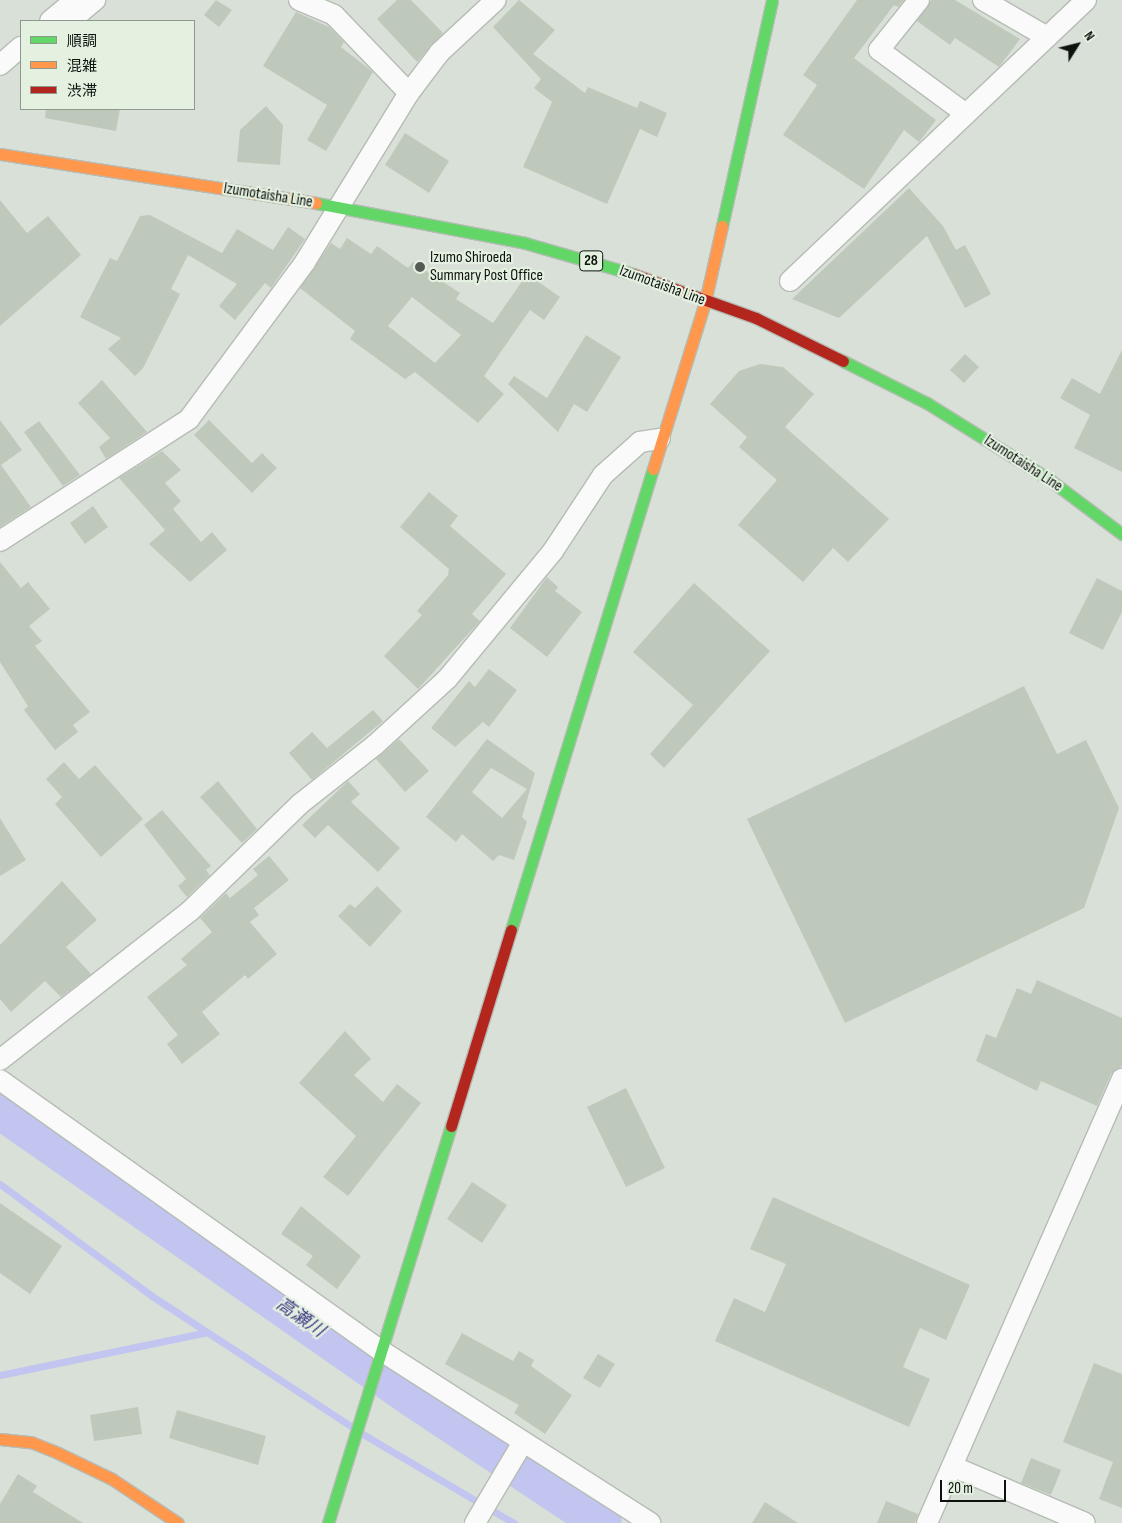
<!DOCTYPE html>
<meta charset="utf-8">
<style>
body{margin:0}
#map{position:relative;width:1122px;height:1523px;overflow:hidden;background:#d9e0d8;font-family:"Sofia Sans Condensed","Noto Sans JP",sans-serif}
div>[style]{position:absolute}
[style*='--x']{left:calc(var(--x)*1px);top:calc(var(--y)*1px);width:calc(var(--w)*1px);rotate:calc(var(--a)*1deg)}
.stream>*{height:7px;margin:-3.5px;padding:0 3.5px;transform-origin:3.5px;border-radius:3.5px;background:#c1c5f0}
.river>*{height:40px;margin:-20px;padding:0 20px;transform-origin:20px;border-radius:20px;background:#c1c5f0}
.building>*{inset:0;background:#bec9bb}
.roads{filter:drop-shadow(1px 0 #b6bcb5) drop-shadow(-1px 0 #b6bcb5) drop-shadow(0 1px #b6bcb5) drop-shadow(0 -1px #b6bcb5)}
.street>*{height:20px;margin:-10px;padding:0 10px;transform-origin:10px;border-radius:10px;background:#f9faf9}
.fast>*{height:11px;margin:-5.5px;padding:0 5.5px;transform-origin:5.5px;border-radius:5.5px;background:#63d668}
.slow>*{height:11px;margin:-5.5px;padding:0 5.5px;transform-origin:5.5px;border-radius:5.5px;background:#ff974d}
.jam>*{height:11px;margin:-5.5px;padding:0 5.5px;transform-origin:5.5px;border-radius:5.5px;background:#b3261e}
.dots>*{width:14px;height:14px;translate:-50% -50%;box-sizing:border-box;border:2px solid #e4f1e1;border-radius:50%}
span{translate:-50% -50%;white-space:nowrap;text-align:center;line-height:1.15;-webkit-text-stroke:4.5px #e4f1e1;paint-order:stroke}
.shield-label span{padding:1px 4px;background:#e4f1e1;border:1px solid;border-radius:4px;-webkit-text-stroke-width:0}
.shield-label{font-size:15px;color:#0d120d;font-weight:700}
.street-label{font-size:16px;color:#0d120d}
.poi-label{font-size:16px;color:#0d120d}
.left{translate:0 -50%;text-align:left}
.water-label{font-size:18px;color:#3c3781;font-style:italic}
.legend{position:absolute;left:20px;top:20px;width:175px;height:90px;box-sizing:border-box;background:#e4f1e1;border:1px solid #8e988c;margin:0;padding:6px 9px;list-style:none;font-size:15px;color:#0d120d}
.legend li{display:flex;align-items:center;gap:10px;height:25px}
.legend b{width:25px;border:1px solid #8e988c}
.north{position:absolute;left:1052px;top:20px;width:50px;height:50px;-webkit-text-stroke:4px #e4f1e1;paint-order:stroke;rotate:54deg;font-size:14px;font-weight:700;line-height:20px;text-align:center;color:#0d120d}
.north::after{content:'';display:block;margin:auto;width:18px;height:22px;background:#0d120d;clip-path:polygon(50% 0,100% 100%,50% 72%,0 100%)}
.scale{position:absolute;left:940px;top:1480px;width:66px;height:22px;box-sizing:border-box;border:2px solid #0d120d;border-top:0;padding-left:6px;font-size:15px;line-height:18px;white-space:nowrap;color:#0d120d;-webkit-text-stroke:4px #e4f1e1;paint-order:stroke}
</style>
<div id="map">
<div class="stream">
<i style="--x:0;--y:1184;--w:189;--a:36.4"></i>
<i style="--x:152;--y:1296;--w:239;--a:33.2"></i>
<i style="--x:0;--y:1375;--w:211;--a:-11.7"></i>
<i style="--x:361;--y:1433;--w:178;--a:30.5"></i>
</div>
<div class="river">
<i style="--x:0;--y:1109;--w:501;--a:34.93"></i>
<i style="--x:411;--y:1396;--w:229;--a:33.6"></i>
</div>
<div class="building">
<i style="clip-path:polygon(216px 0,232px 10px,219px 27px,204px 15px)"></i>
<i style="clip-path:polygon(397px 0,411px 0,443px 33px,417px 62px,377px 19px)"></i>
<i style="clip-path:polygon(519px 0,555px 30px,533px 54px,585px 93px,588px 87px,637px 108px,640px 101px,667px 113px,657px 137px,640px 129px,607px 204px,523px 167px,552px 102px,534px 88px,541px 79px,493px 27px)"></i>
<i style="clip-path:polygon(857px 0,904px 0,898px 7px,894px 5px,854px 58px,936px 120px,919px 142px,904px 130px,864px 189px,783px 135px,817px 85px,803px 75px)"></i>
<i style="clip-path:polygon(931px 0,955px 0,1020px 39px,999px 67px,955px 38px,950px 45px,917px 21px)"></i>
<i style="clip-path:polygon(296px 12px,329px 27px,344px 42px,341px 47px,373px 72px,326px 151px,307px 140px,327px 105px,263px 66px)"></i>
<i style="clip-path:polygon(266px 106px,283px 125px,280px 165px,237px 162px,240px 130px)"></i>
<i style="clip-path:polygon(46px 109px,120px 109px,116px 131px,45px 118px)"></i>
<i style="clip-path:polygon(405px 133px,449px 161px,429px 193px,385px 165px)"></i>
<i style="clip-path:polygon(909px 188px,943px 226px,956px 250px,965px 245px,991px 294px,965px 308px,927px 236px,839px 318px,792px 299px)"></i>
<i style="clip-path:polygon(0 200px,27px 233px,48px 216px,81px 255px,0 326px)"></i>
<i style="clip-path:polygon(150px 215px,222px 253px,237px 229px,273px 250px,288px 227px,305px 239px,271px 288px,265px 283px,235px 320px,219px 306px,237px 284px,188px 255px,171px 289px,180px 294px,143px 368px,135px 376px,108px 349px,121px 338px,80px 317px,110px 258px,117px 261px,140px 216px)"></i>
<i style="clip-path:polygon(evenodd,347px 238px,371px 254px,377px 246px,408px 268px,413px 262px,460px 293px,456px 299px,493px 323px,527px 274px,560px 297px,544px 320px,530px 310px,484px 376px,504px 394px,478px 423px,415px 372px,405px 379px,350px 339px,355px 331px,300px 288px,331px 243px,340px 249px,347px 238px,412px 297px,461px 335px,435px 363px,388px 326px,412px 297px)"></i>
<i style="clip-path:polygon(586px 335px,621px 357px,587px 412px,574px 404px,558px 432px,508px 384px,514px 376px,547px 398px)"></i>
<i style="clip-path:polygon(1122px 350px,1122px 472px,1074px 448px,1090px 415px,1060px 398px,1072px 378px,1100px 394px)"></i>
<i style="clip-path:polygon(965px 354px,979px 367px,964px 383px,950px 370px)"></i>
<i style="clip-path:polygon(760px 364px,783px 367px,814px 394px,785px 427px,889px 519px,848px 562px,833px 548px,803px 582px,738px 525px,777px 480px,739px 447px,747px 437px,710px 404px,739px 371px)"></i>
<i style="clip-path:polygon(102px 380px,147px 432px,106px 459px,99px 447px,110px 438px,78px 403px)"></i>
<i style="clip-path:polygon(0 420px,22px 450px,1px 465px,31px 507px,0 527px)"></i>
<i style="clip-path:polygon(209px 420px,252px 463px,262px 453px,277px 468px,252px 493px,194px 435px)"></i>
<i style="clip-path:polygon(39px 421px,80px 475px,63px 486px,24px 432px)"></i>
<i style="clip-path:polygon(162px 451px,181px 470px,165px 483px,181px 501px,173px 509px,201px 542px,212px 532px,227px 550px,190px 582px,149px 544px,165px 530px,119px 478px)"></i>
<i style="clip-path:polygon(429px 492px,458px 516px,450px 526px,506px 574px,472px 614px,480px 621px,418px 689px,384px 656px,422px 615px,417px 611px,448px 575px,449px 569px,400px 527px)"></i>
<i style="clip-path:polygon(93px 506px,108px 527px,85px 544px,70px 523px)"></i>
<i style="clip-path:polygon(0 562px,21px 588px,28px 582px,50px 609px,29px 626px,42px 641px,35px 646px,90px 712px,73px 725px,78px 732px,55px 750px,24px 710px,28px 706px,0 662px)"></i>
<i style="clip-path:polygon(547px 577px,558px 587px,555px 591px,582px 612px,547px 657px,510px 628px)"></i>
<i style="clip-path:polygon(1097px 578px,1122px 591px,1122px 612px,1103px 650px,1069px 633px)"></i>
<i style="clip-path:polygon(694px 583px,770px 651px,664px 768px,650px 754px,693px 705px,633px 652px)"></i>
<i style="clip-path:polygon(489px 669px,517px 690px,489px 727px,483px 722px,455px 747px,431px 728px,469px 681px,475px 687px)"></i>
<i style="clip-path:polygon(1024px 686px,1057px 754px,1086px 740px,1119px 808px,1084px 908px,845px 1023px,747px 819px)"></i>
<i style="clip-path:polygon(373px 710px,383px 721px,312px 780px,289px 753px,312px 732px,327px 748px)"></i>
<i style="clip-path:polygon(399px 739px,429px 771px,405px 792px,376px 759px)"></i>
<i style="clip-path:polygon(evenodd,487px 739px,535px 773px,522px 817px,527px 822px,514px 860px,499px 855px,493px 861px,462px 834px,456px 842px,426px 817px,487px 739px,491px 768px,527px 789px,502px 818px,472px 792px,491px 768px)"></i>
<i style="clip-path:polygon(64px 762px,79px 779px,95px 765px,143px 819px,101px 857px,55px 804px,62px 797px,46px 779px)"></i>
<i style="clip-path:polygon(218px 781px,257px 829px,242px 843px,200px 797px)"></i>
<i style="clip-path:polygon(348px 781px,360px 794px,351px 802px,400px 848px,378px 872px,328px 825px,315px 838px,302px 825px)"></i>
<i style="clip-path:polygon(162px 810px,211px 866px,206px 870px,210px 875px,187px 897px,178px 886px,186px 879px,144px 825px)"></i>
<i style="clip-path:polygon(0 818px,26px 860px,0 876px)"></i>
<i style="clip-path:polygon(269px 856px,289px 880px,254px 908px,259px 915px,250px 922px,277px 954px,248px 979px,245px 975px,202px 1012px,220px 1034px,182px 1064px,167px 1044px,178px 1035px,147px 997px,187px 965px,181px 959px,212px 932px,200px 918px,226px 893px,230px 898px,258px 875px,253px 869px)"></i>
<i style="clip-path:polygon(62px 881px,97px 920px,66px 947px,91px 974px,61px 997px,45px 981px,11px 1012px,0 999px,0 945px)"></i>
<i style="clip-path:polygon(377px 886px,402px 911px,370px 947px,338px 916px,350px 904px,355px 908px)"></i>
<i style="clip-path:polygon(1037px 980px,1122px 1018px,1122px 1066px,1111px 1074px,1097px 1106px,1041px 1081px,1037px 1091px,976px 1061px,986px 1034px,996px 1038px,1017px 988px,1031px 994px)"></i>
<i style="clip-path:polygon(345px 1031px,371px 1059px,354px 1075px,383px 1102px,397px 1084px,421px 1103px,348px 1196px,323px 1177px,356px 1136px,299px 1083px)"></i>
<i style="clip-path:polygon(626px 1088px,665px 1168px,626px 1187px,587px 1107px)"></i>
<i style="clip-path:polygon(472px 1182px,507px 1205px,482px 1243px,447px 1219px)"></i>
<i style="clip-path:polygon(773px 1197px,970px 1285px,946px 1340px,920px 1328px,903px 1367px,930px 1379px,909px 1427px,715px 1341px,734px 1298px,765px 1312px,786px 1264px,750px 1249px)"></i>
<i style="clip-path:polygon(0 1203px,62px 1246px,30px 1294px,0 1273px)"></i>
<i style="clip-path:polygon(301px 1206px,361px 1256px,337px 1289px,306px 1265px,313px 1256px,281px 1234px)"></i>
<i style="clip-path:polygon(462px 1333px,513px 1361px,519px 1351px,534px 1360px,531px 1366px,572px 1395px,545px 1434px,514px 1413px,519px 1405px,445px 1364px)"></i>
<i style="clip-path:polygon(598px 1354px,615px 1364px,600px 1388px,583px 1378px)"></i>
<i style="clip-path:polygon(1094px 1363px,1122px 1374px,1122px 1508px,1099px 1499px,1113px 1462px,1063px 1442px)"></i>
<i style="clip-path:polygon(138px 1407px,142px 1434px,94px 1441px,90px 1415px)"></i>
<i style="clip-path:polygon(177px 1410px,266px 1436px,258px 1465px,169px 1438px)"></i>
<i style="clip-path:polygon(1031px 1458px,1061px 1470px,1051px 1495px,1021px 1483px)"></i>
<i style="clip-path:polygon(18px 1474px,37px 1486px,33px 1492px,83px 1523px,0 1523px,0 1504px)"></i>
<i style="clip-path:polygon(886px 1501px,918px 1514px,915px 1523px,877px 1523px)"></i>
<i style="clip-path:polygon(765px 1502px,798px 1523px,752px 1523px)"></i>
</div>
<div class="roads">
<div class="street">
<i style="--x:299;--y:0;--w:38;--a:23"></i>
<i style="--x:334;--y:15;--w:108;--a:46.1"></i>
<i style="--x:919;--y:0;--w:64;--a:128.7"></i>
<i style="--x:879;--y:50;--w:108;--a:36.3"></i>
<i style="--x:983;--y:0;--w:74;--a:30"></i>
<i style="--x:50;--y:21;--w:33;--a:-40"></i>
<i style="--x:70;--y:21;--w:33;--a:-40"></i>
<i style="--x:0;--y:65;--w:28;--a:-41"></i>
<i style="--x:790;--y:281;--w:408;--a:-43.5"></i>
<i style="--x:0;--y:541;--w:225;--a:-32.8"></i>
<i style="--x:189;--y:419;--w:195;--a:-53.5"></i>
<i style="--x:305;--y:262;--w:198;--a:-58.4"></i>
<i style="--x:409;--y:93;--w:51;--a:-52.9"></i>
<i style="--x:440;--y:52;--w:76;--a:-42.9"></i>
<i style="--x:0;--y:1060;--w:241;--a:-38.1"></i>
<i style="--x:190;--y:911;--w:153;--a:-44.2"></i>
<i style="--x:300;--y:804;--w:95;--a:-38.2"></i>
<i style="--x:375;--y:745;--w:99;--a:-42.5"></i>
<i style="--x:448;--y:678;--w:165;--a:-50.4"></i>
<i style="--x:553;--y:551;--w:91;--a:-56.7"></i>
<i style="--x:603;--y:475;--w:50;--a:-41.7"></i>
<i style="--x:640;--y:442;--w:20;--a:-9"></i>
<i style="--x:0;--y:1080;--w:466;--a:35.4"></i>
<i style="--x:380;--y:1350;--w:321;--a:32.6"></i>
<i style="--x:954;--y:1467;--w:142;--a:23.1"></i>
<i style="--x:475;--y:1523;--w:94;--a:-59.3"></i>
<i style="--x:927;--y:1523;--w:485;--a:-66.3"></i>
</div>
<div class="fast">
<i style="--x:316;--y:203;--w:213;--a:10.8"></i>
<i style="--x:525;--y:243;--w:112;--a:16"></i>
<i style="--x:722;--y:226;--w:231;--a:-77.5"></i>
<i style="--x:843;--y:361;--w:94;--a:26.6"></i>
<i style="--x:927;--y:403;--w:145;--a:32"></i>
<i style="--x:1050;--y:480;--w:90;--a:36.9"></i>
<i style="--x:511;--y:930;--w:482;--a:-72.9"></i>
<i style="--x:328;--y:1523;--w:416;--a:-72.8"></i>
</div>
<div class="slow">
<i style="--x:0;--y:154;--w:320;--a:8.8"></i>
<i style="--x:653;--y:469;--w:175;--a:-72.7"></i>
<i style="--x:705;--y:302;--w:78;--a:-77.4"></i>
<i style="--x:0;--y:1439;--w:31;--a:6"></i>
<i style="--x:31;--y:1442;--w:29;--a:22"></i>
<i style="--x:58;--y:1453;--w:60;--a:25.7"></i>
<i style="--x:112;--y:1479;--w:79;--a:33.7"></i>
</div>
<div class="jam">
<i style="--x:633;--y:274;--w:131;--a:19.7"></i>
<i style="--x:756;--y:318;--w:97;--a:26.3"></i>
<i style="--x:451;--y:1126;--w:205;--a:-73"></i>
</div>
</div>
<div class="dots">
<i style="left:420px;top:267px;background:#545a54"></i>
</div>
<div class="shield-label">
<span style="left:591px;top:261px">28</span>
</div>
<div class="street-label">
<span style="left:268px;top:196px;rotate:9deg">Izumotaisha Line</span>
<span style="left:662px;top:286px;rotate:20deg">Izumotaisha Line</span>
<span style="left:1023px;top:464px;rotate:33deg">Izumotaisha Line</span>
</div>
<div class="poi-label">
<span class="left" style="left:430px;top:267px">Izumo Shiroeda<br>Summary Post Office</span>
</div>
<div class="water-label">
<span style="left:300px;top:1318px;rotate:35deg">高瀬川</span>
</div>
<ul class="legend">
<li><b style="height:6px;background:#63d668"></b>順調</li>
<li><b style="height:6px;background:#ff974d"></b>混雑</li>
<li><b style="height:6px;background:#b3261e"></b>渋滞</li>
</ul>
<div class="north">N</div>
<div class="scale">20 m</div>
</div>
